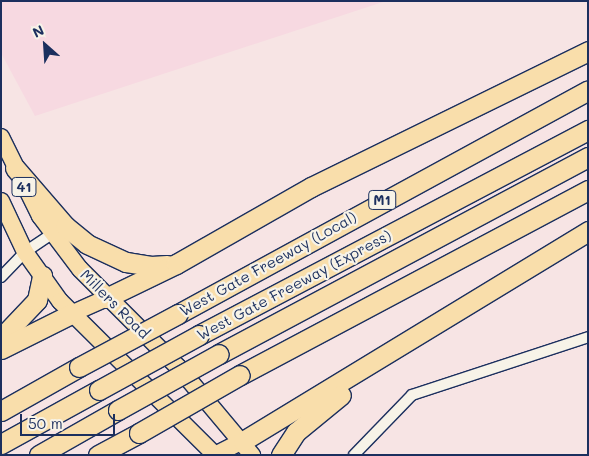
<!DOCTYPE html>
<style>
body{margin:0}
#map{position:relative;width:589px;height:456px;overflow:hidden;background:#f7e4e4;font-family:Mali,sans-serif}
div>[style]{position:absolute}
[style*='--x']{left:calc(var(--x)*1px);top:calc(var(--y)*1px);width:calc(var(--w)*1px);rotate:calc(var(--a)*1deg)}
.built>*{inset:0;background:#f7d9e1}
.roads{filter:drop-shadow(1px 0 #1b2f5e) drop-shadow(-1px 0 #1b2f5e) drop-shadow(0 1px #1b2f5e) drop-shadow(0 -1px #1b2f5e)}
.street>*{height:10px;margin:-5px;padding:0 5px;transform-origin:5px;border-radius:5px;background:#f7f3e8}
.primary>*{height:16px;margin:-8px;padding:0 8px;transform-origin:8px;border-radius:8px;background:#f9deab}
.highway>*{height:19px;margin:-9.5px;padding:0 9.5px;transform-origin:9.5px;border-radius:9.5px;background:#f9deab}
.bridges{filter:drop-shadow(1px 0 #1b2f5e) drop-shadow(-1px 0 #1b2f5e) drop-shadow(0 1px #1b2f5e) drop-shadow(0 -1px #1b2f5e)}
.highway-bridge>*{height:19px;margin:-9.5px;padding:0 9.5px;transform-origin:9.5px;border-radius:9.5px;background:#f9deab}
span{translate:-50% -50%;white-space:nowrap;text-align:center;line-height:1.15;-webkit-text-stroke:4.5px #f7f3e8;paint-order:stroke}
.shield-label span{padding:1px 4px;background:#f7f3e8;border:1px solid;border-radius:4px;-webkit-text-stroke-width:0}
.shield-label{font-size:14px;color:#1b2f5e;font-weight:700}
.street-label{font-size:15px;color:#1b2f5e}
.frame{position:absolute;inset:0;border:2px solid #1b2f5e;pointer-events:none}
.north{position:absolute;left:20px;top:20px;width:50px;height:50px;-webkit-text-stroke:4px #f7f3e8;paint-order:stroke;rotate:334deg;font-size:14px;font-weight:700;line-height:20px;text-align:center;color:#1b2f5e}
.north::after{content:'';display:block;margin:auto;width:18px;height:22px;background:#1b2f5e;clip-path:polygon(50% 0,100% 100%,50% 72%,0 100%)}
.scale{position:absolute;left:20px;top:414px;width:95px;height:22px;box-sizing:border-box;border:2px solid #1b2f5e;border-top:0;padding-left:6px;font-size:15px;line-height:18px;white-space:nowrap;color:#1b2f5e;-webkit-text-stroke:4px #f7f3e8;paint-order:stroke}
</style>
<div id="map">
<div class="built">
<i style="clip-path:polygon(1px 1px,386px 1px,35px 116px,1px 53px)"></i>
</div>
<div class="roads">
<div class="street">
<i style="--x:1;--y:277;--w:35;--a:-46"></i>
<i style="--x:25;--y:252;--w:37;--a:-34"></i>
<i style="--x:354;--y:455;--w:83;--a:-46"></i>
<i style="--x:412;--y:395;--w:185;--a:-18.2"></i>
</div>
<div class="primary">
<i style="--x:1;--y:137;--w:88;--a:63.7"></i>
<i style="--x:40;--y:216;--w:66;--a:53"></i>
<i style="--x:80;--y:269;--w:140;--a:45"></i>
<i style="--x:179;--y:368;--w:114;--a:50"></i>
<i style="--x:1;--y:201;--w:56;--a:64.8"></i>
<i style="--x:25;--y:252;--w:60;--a:54.5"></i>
<i style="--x:60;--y:301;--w:218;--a:44.8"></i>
<i style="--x:73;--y:313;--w:36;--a:-24"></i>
<i style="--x:215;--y:455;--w:31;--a:-27"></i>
</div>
<div class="highway">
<i style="--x:15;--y:168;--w:77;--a:49.2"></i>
<i style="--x:65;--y:226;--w:28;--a:39"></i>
<i style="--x:87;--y:244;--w:43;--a:24.8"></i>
<i style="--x:126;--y:262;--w:25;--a:9"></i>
<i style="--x:151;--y:266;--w:16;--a:-4"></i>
<i style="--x:106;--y:298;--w:78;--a:-25.9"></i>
<i style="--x:176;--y:264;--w:155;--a:-29.7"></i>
<i style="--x:311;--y:187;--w:309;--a:-26.1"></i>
<i style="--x:178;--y:314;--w:467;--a:-28.6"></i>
<i style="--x:199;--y:335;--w:440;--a:-27.8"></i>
<i style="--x:1;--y:338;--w:52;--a:-46.5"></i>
<i style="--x:37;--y:300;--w:25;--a:-78"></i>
<i style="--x:1;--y:349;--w:80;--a:-26.6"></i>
<i style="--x:219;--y:354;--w:418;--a:-28.1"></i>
<i style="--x:240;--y:375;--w:394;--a:-28"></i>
<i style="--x:1;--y:411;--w:90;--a:-29.4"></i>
<i style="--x:243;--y:441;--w:404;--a:-31.3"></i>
<i style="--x:1;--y:444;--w:112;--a:-28.9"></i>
<i style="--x:39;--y:455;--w:91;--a:-29.7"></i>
<i style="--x:98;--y:455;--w:47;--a:-28.2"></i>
<i style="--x:281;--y:455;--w:27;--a:-57"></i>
<i style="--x:296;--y:432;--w:58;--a:-39.4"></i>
</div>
</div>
<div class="bridges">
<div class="highway-bridge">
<i style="--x:79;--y:367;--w:112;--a:-28.2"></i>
<i style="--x:99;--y:390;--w:114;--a:-28.8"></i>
<i style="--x:118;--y:410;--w:115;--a:-29"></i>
<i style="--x:139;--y:433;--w:116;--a:-29.9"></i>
</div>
</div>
<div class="shield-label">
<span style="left:24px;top:187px">41</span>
<span style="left:382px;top:200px">M1</span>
</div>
<div class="street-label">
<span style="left:268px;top:264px;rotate:-29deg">West Gate Freeway (Local)</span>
<span style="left:294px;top:285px;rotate:-28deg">West Gate Freeway (Express)</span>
<span style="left:115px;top:304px;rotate:45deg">Millers Road</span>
</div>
<div class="frame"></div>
<div class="north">N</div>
<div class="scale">50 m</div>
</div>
